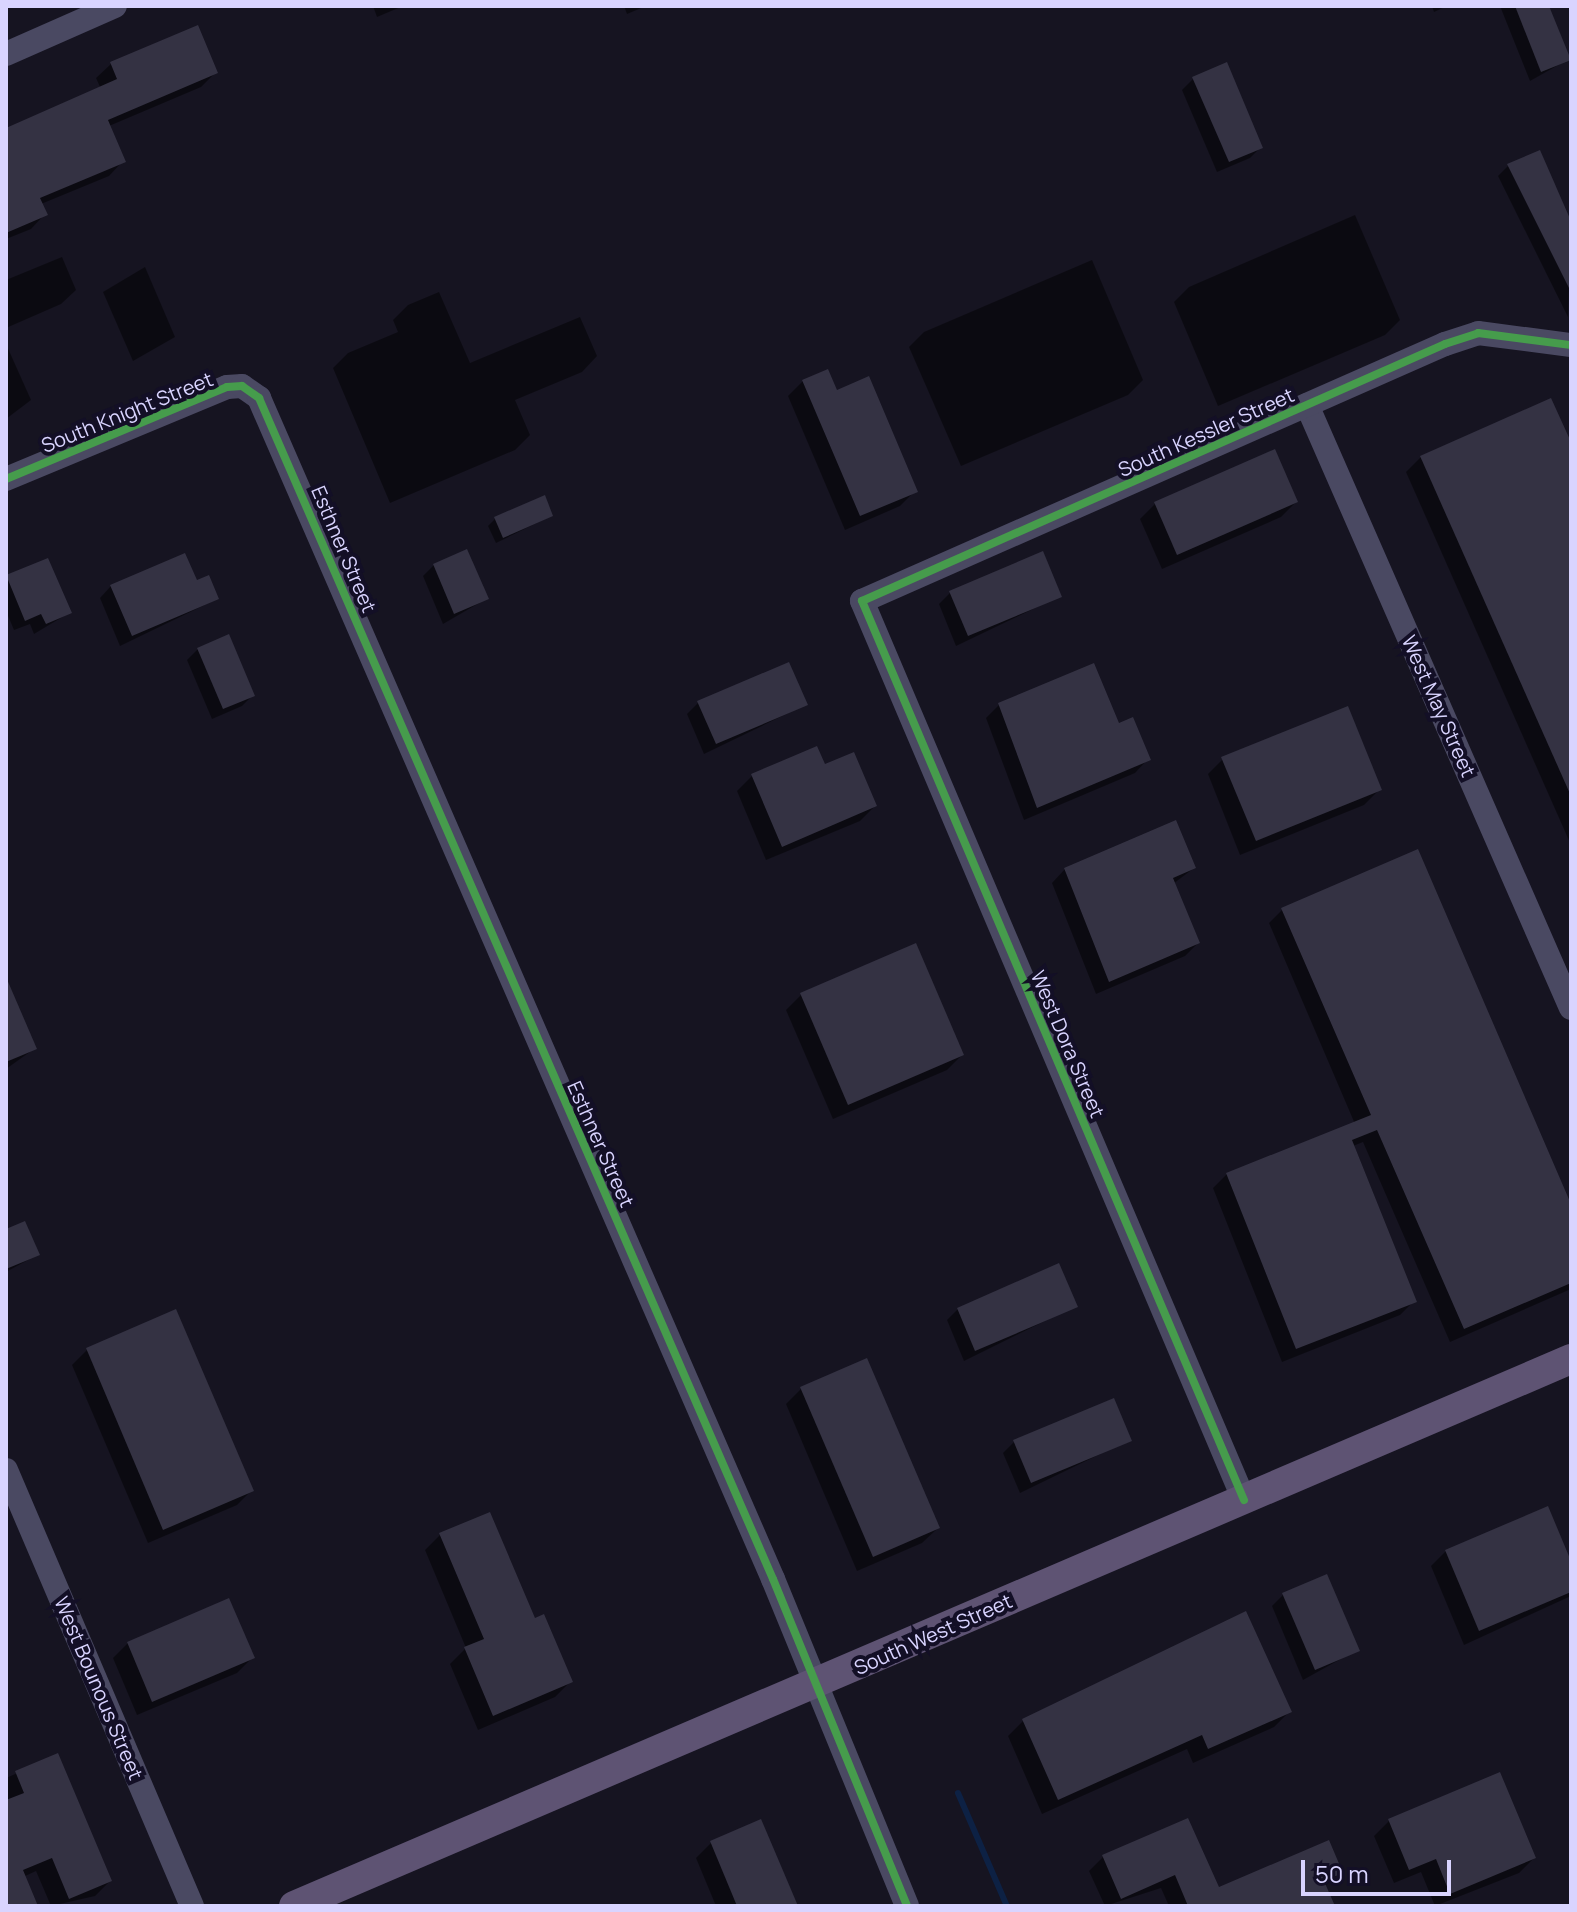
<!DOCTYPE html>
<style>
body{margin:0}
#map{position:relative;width:1577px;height:1912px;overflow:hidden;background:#161421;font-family:Manrope,sans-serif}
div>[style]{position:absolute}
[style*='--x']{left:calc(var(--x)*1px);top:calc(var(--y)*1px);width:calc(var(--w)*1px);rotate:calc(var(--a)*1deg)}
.shadow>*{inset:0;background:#0007}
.stream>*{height:6px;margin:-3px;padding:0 3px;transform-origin:3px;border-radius:3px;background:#0d2144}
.building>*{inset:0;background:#343243}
.minor>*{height:24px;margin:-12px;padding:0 12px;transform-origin:12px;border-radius:12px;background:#4a4962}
.major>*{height:30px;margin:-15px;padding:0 15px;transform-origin:15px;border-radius:15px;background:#5e5373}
.cycleway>*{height:8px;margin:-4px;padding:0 4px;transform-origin:4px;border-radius:4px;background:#469c4c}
span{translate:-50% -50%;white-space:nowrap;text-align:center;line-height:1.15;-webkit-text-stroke:8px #130f26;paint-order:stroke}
.street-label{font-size:20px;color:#d9d4ff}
.frame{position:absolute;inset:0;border:8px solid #d9d4ff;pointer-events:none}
.scale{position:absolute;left:1301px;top:1860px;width:150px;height:36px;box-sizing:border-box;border:4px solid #d9d4ff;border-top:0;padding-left:10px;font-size:24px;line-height:28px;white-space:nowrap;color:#d9d4ff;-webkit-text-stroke:6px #130f26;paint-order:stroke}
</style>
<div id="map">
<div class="shadow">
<i style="clip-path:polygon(373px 6px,403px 6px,377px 17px)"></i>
<i style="clip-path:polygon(624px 6px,646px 6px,627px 14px)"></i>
<i style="clip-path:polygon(1432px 6px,1447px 6px,1434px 12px)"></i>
<i style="clip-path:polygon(1500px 6px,1547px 6px,1569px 59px,1530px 81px)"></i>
<i style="clip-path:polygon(111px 64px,216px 72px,201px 87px,109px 126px,123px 161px,109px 176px,41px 204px,45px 214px,31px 229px,6px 239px,6px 130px,101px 89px,96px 78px)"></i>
<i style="clip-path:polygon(1193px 79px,1261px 147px,1250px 158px,1217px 172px,1182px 90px)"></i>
<i style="clip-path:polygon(1508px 166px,1571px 224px,1568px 317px,1498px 176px)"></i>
<i style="clip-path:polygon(1355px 215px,1400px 320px,1385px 335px,1218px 406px,1174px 302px,1189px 287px)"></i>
<i style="clip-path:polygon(62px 257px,76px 290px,61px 304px,6px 328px,6px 280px)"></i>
<i style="clip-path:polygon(1092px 260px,1143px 380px,1128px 395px,961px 466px,909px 347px,924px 332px)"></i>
<i style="clip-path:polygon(145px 267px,175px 337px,133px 361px,103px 292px)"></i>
<i style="clip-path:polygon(439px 292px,470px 363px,580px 317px,597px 356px,582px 372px,515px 400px,530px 435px,515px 450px,390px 503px,333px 368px,348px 353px,398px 332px,393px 320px,408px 305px)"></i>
<i style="clip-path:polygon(6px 344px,31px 400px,6px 419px)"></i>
<i style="clip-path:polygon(803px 381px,836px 392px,915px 491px,900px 506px,845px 530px,788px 396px)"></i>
<i style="clip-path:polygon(1571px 447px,1571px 845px,1406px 472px,1421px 457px)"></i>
<i style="clip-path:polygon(1274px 452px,1296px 502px,1281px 517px,1162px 569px,1140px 519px,1155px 504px)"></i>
<i style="clip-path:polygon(551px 516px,496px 543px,488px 526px,495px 519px)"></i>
<i style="clip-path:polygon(434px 565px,486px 599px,443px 624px,423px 576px)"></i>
<i style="clip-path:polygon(7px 577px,69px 613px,34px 634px,30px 624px,14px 630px,6px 611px)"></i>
<i style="clip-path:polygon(111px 586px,217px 599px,120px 646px,100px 598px)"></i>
<i style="clip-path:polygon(950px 593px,1060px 596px,956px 646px,939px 604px)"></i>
<i style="clip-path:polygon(198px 649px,253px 695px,242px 706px,212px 719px,187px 660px)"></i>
<i style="clip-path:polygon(698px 703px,805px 705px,704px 754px,687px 714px)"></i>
<i style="clip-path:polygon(999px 705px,1118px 725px,1148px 759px,1135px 773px,1024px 820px,986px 718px)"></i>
<i style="clip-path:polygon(1223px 759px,1379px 790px,1364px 805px,1240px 855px,1208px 774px)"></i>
<i style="clip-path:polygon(824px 767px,875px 806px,860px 821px,766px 860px,737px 791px,752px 776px)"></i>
<i style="clip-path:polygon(1194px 868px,1173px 884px,1198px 943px,1185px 956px,1096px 994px,1052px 883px,1065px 869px)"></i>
<i style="clip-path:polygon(1283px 909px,1571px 1209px,1571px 1289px,1450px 1342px,1363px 1142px,1353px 1146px,1414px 1301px,1400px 1315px,1282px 1362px,1213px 1188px,1227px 1174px,1355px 1124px,1269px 923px)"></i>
<i style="clip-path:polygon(6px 982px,34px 1049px,6px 1069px)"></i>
<i style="clip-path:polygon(801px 995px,962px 1055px,947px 1070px,833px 1119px,786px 1010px)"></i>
<i style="clip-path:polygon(6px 1231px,37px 1255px,6px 1272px)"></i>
<i style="clip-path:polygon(1075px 1306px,964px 1361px,947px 1320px,958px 1309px)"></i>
<i style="clip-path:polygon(87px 1350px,252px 1490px,237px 1505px,148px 1543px,72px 1365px)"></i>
<i style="clip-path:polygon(801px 1389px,938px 1528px,922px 1543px,857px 1571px,786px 1404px)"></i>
<i style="clip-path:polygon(1129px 1440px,1020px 1493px,1003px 1453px,1014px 1442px)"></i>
<i style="clip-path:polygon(440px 1535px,534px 1620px,570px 1682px,555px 1697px,478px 1730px,450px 1664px,466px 1648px,425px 1550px)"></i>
<i style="clip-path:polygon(1446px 1551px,1571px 1566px,1571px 1596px,1464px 1645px,1431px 1566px)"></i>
<i style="clip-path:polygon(1283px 1595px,1357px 1650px,1303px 1680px,1272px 1606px)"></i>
<i style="clip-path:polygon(128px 1643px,252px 1658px,237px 1673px,137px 1715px,113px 1658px)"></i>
<i style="clip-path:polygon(1289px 1712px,1274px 1727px,1193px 1763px,1187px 1749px,1042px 1814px,1008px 1736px,1023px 1721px)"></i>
<i style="clip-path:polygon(57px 1756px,110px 1881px,95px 1896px,51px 1906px,36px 1871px,23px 1877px,36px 1906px,6px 1906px,6px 1778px)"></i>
<i style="clip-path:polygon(1187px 1820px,1218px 1890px,1341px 1872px,1324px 1887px,1332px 1906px,1169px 1906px,1161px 1888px,1105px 1906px,1089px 1871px,1103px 1857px)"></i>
<i style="clip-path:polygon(1389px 1821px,1534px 1858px,1519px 1873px,1435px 1906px,1421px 1872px,1394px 1883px,1374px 1836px)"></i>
<i style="clip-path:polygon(711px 1843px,796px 1906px,716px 1906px,696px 1858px)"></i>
</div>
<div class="stream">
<i style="--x:958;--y:1793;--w:123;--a:66.6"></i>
</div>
<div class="building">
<i style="clip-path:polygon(1515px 6px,1549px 6px,1571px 60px,1541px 72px)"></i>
<i style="clip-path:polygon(198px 25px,218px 73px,108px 120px,126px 162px,40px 198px,48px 215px,6px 233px,6px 128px,117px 79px,110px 62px)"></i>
<i style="clip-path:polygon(1227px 62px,1263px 148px,1229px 162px,1192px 77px)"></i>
<i style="clip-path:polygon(1540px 150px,1571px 221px,1571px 292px,1507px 164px)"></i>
<i style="clip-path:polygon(828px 369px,837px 390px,869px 376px,918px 492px,860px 516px,802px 380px)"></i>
<i style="clip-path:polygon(1551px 398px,1571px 442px,1571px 796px,1420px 456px)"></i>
<i style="clip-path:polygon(1275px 449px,1298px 502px,1177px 555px,1154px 502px)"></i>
<i style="clip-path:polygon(545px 495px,553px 516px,503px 538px,494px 517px)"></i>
<i style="clip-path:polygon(467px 549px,489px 599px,454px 614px,433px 564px)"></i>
<i style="clip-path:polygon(1043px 551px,1062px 597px,968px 636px,949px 591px)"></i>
<i style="clip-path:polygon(185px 553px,197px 580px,209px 575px,219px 599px,132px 636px,110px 585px)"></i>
<i style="clip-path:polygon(48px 558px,72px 613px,46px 624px,41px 614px,25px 621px,6px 575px)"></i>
<i style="clip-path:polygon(229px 634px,255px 696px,223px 709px,197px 648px)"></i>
<i style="clip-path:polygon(789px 662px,808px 705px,716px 744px,697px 701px)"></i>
<i style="clip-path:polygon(1094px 663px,1119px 723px,1133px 717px,1151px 760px,1037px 808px,998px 703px)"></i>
<i style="clip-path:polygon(1348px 706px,1382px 790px,1256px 841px,1221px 757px)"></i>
<i style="clip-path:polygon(817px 746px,825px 764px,854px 752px,877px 806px,782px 847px,751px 774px)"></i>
<i style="clip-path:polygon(1176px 820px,1196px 868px,1173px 878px,1200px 943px,1109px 982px,1064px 868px)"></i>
<i style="clip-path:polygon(1418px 849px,1571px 1204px,1571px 1283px,1464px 1329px,1377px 1130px,1352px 1140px,1417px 1302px,1296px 1349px,1226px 1173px,1371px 1115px,1281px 908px)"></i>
<i style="clip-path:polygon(916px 943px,964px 1055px,848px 1105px,800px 993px)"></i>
<i style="clip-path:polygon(6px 977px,37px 1049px,6px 1062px)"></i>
<i style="clip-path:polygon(25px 1221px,40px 1255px,6px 1269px,6px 1229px)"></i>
<i style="clip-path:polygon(1059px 1263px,1078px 1307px,975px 1351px,957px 1308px)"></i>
<i style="clip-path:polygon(176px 1309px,254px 1491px,163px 1530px,86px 1348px)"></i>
<i style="clip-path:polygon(867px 1358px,940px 1528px,873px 1557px,800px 1387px)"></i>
<i style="clip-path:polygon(1114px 1398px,1132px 1441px,1031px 1483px,1013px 1440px)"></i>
<i style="clip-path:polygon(1548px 1506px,1571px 1561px,1571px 1592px,1479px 1631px,1445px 1550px)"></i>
<i style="clip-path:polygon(490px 1512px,535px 1618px,544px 1614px,573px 1682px,493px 1716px,464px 1647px,484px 1639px,439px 1533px)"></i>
<i style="clip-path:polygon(1327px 1574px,1360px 1651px,1315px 1670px,1282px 1593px)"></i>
<i style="clip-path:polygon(229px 1598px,255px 1658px,152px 1702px,127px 1642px)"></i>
<i style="clip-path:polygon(1246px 1611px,1292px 1712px,1208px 1749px,1202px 1735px,1058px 1800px,1022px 1719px)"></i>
<i style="clip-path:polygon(58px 1753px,112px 1881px,69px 1899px,52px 1858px,23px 1870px,38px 1906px,6px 1906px,6px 1800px,24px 1793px,15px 1771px)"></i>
<i style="clip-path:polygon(1500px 1772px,1536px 1858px,1450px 1894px,1436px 1859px,1409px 1870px,1388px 1819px)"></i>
<i style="clip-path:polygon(1188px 1818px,1219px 1887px,1329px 1840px,1343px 1873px,1324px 1881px,1335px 1906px,1188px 1906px,1175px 1875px,1121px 1899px,1102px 1855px)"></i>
<i style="clip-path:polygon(761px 1819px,798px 1906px,737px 1906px,710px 1841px)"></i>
</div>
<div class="minor">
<i style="--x:6;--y:54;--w:119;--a:-23.8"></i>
<i style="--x:1307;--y:405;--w:658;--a:66.36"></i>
<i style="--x:6;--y:479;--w:239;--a:-22.6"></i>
<i style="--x:227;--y:387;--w:15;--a:-4"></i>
<i style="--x:242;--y:386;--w:21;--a:35"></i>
<i style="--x:259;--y:398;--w:1288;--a:66.48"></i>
<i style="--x:773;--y:1579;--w:353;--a:67.7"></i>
<i style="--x:6;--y:1470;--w:474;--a:66.9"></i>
<i style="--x:1244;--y:1500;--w:977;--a:-113.02"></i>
<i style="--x:862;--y:601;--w:637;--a:-23.79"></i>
<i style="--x:1445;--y:344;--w:35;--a:-18"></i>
<i style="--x:1478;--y:333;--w:94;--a:7.4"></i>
</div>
<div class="major">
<i style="--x:294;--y:1906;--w:1389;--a:-23.19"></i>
</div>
<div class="cycleway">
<i style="--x:6;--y:479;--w:239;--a:-22.6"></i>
<i style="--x:227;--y:387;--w:15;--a:-4"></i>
<i style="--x:242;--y:386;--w:21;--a:35"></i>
<i style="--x:259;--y:398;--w:1288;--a:66.48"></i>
<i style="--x:773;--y:1579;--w:353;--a:67.7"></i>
<i style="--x:1244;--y:1500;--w:977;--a:-113.02"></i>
<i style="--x:862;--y:601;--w:637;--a:-23.79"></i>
<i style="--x:1445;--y:344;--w:35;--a:-18"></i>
<i style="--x:1478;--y:333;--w:94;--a:7.4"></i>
</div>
<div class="street-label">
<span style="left:127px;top:412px;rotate:-22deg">South Knight Street</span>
<span style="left:1206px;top:432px;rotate:-24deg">South Kessler Street</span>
<span style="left:344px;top:549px;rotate:67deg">Esthner Street</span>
<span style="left:1439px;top:706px;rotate:66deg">West May Street</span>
<span style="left:1068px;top:1044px;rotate:67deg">West Dora Street</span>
<span style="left:601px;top:1144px;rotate:66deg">Esthner Street</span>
<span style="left:933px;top:1634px;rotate:-24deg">South West Street</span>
<span style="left:99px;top:1688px;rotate:67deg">West Bounous Street</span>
</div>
<div class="frame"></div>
<div class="scale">50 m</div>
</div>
